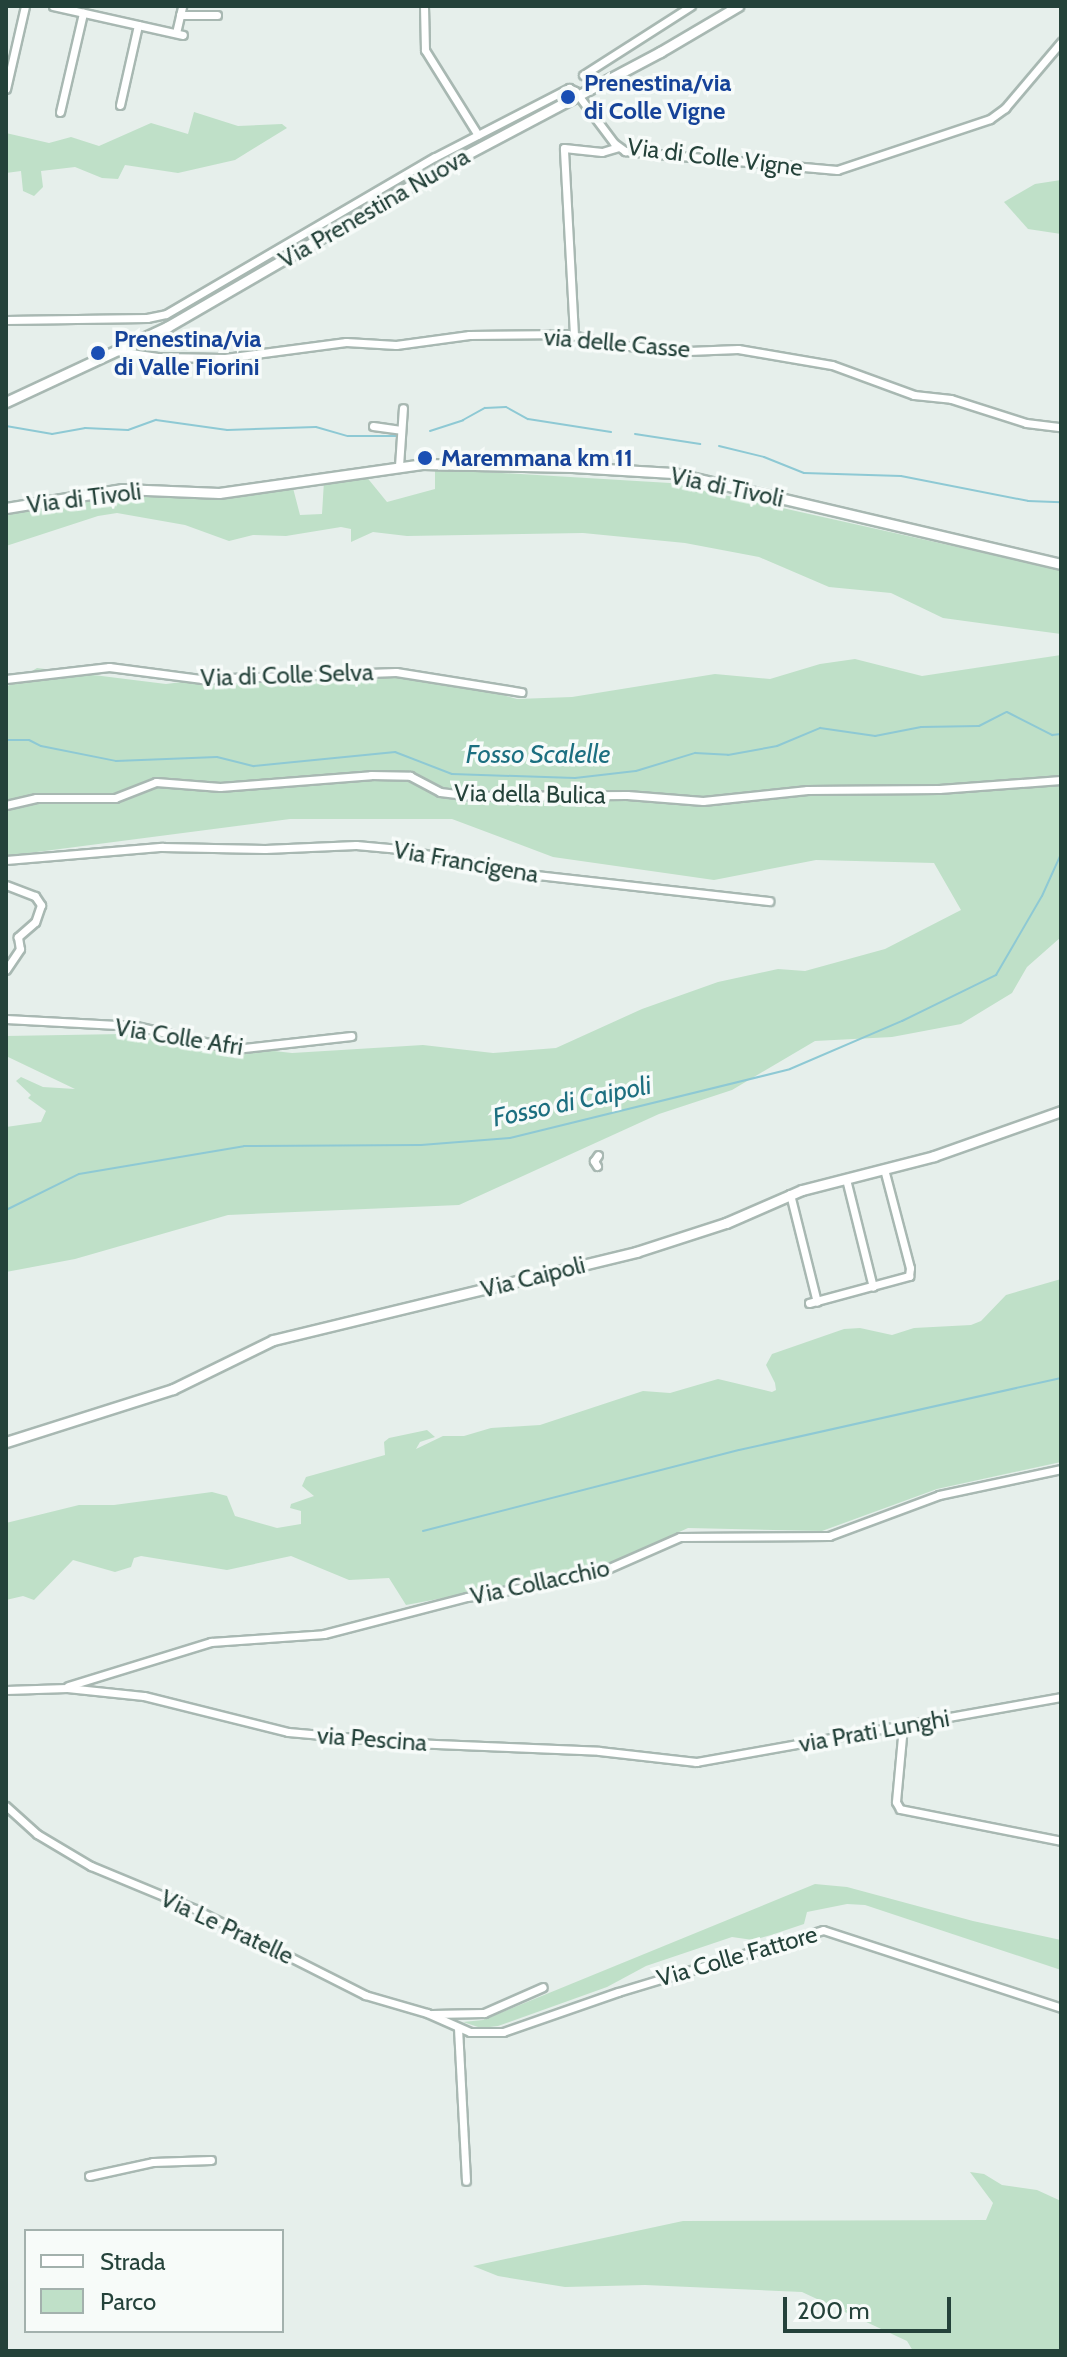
<!DOCTYPE html>
<style>
body{margin:0}
#map{position:relative;width:1067px;height:2357px;overflow:hidden;background:#e6efeb;font-family:Cabin,sans-serif}
div>[style]{position:absolute}
[style*='--x']{left:calc(var(--x)*1px);top:calc(var(--y)*1px);width:calc(var(--w)*1px);rotate:calc(var(--a)*1deg)}
.green>*{inset:0;background:#bfe0c8}
.stream>*{height:2px;margin:-1px;padding:0 1px;transform-origin:1px;border-radius:1px;background:#8ec9d4}
.roads{filter:drop-shadow(2px 0 #a8b8b2) drop-shadow(-2px 0 #a8b8b2) drop-shadow(0 2px #a8b8b2) drop-shadow(0 -2px #a8b8b2)}
.street>*{height:7px;margin:-3.5px;padding:0 3.5px;transform-origin:3.5px;border-radius:3.5px;background:#fff}
.secondary>*{height:9px;margin:-4.5px;padding:0 4.5px;transform-origin:4.5px;border-radius:4.5px;background:#fff}
.dots>*{width:22px;height:22px;translate:-50% -50%;box-sizing:border-box;border:4px solid #f7fbf9;border-radius:50%}
span{translate:-50% -50%;white-space:nowrap;text-align:center;line-height:1.15;-webkit-text-stroke:7px #f7fbf9;paint-order:stroke}
.transit-label{font-size:24px;color:#164399;font-weight:700}
.left{translate:0 -50%;text-align:left}
.street-label{font-size:24px;color:#24423a}
.water-label{font-size:26px;color:#1c6f80;font-style:italic}
.frame{position:absolute;inset:0;border:8px solid #24423a;pointer-events:none}
.legend{position:absolute;left:24px;top:2229px;width:260px;height:104px;box-sizing:border-box;background:#f7fbf9;border:2px solid #a3b1ad;margin:0;padding:10px 14px;list-style:none;font-size:24px;color:#24423a}
.legend li{display:flex;align-items:center;gap:16px;height:40px}
.legend b{width:40px;border:2px solid #a3b1ad}
.scale{position:absolute;left:783px;top:2297px;width:168px;height:36px;box-sizing:border-box;border:4px solid #24423a;border-top:0;padding-left:10px;font-size:24px;line-height:28px;white-space:nowrap;color:#24423a;-webkit-text-stroke:6px #f7fbf9;paint-order:stroke}
</style>
<div id="map">
<div class="green">
<i style="clip-path:polygon(194px 112px,238px 126px,282px 124px,287px 128px,235px 160px,178px 173px,125px 165px,118px 179px,102px 178px,75px 167px,41px 171px,43px 187px,34px 196px,23px 191px,21px 171px,6px 173px,6px 133px,49px 143px,71px 137px,99px 146px,151px 123px,188px 134px)"></i>
<i style="clip-path:polygon(1061px 180px,1061px 234px,1028px 229px,1004px 202px,1035px 184px)"></i>
<i style="clip-path:polygon(435px 469px,670px 483px,1061px 570px,1061px 634px,943px 618px,891px 593px,829px 587px,759px 557px,685px 543px,583px 533px,407px 536px,373px 532px,351px 542px,351px 529px,341px 527px,286px 536px,253px 535px,229px 541px,185px 525px,117px 513px,98px 516px,6px 546px,6px 514px,94px 496px,127px 494px,220px 499px,293px 488px,300px 515px,322px 514px,324px 481px,365px 475px,387px 502px,435px 489px)"></i>
<i style="clip-path:polygon(1061px 655px,1061px 937px,1027px 967px,1012px 993px,961px 1024px,892px 1037px,815px 1041px,732px 1090px,659px 1114px,459px 1205px,228px 1215px,75px 1259px,6px 1272px,6px 1127px,41px 1122px,46px 1111px,28px 1098px,31px 1095px,16px 1081px,21px 1077px,43px 1087px,75px 1089px,6px 1056px,6px 1036px,123px 1034px,292px 1053px,423px 1045px,493px 1053px,556px 1048px,642px 1009px,718px 982px,778px 969px,805px 971px,885px 949px,961px 910px,934px 863px,816px 860px,714px 880px,553px 857px,452px 819px,290px 819px,6px 856px,6px 687px,37px 668px,166px 684px,260px 672px,437px 677px,517px 699px,572px 697px,715px 674px,770px 679px,820px 664px,855px 659px,922px 676px)"></i>
<i style="clip-path:polygon(1061px 1279px,1061px 1462px,937px 1489px,822px 1531px,688px 1528px,598px 1569px,406px 1605px,389px 1578px,349px 1580px,291px 1556px,227px 1570px,141px 1556px,134px 1558px,131px 1567px,115px 1572px,73px 1560px,34px 1600px,23px 1596px,6px 1600px,6px 1523px,79px 1505px,114px 1505px,212px 1492px,227px 1496px,235px 1516px,277px 1528px,301px 1524px,301px 1511px,290px 1508px,291px 1504px,314px 1496px,302px 1486px,306px 1477px,385px 1455px,384px 1442px,389px 1438px,427px 1430px,435px 1437px,420px 1442px,416px 1449px,443px 1436px,464px 1436px,491px 1428px,540px 1425px,643px 1391px,670px 1393px,718px 1379px,772px 1392px,776px 1390px,775px 1383px,766px 1365px,772px 1354px,844px 1329px,860px 1328px,892px 1335px,914px 1328px,971px 1325px,981px 1321px,1006px 1295px)"></i>
<i style="clip-path:polygon(815px 1884px,847px 1887px,973px 1921px,1061px 1940px,1061px 1970px,865px 1905px,847px 1904px,807px 1912px,804px 1924px,771px 1935px,753px 1940px,732px 1937px,646px 1966px,607px 1987px,498px 2026px,481px 2028px,463px 2022px,483px 2020px)"></i>
<i style="clip-path:polygon(970px 2172px,984px 2174px,1002px 2185px,1037px 2190px,1061px 2201px,1061px 2351px,913px 2351px,907px 2341px,802px 2292px,645px 2285px,565px 2287px,498px 2276px,473px 2266px,683px 2221px,986px 2220px,993px 2203px)"></i>
</div>
<div class="stream">
<i style="--x:6;--y:426;--w:47;--a:9.9"></i>
<i style="--x:52;--y:434;--w:34;--a:-10"></i>
<i style="--x:85;--y:428;--w:43;--a:2.7"></i>
<i style="--x:128;--y:430;--w:30;--a:-20"></i>
<i style="--x:156;--y:420;--w:72;--a:8"></i>
<i style="--x:227;--y:430;--w:89;--a:-1.9"></i>
<i style="--x:316;--y:427;--w:33;--a:16"></i>
<i style="--x:348;--y:436;--w:49;--a:0"></i>
<i style="--x:430;--y:431;--w:35;--a:-18"></i>
<i style="--x:463;--y:420;--w:25;--a:-29"></i>
<i style="--x:485;--y:408;--w:21;--a:-3"></i>
<i style="--x:506;--y:407;--w:25;--a:29"></i>
<i style="--x:528;--y:419;--w:84;--a:8.9"></i>
<i style="--x:635;--y:434;--w:66;--a:8.7"></i>
<i style="--x:719;--y:446;--w:46;--a:13.7"></i>
<i style="--x:764;--y:457;--w:43;--a:21.8"></i>
<i style="--x:804;--y:473;--w:97;--a:1.8"></i>
<i style="--x:901;--y:476;--w:129;--a:11.1"></i>
<i style="--x:1028;--y:501;--w:33;--a:2"></i>
<i style="--x:6;--y:740;--w:23;--a:0"></i>
<i style="--x:29;--y:740;--w:13;--a:27"></i>
<i style="--x:41;--y:746;--w:76;--a:11.3"></i>
<i style="--x:116;--y:761;--w:101;--a:-2.3"></i>
<i style="--x:217;--y:757;--w:38;--a:14"></i>
<i style="--x:254;--y:766;--w:142;--a:-5.7"></i>
<i style="--x:395;--y:752;--w:61;--a:21.1"></i>
<i style="--x:452;--y:774;--w:123;--a:1.9"></i>
<i style="--x:575;--y:778;--w:61;--a:-6.5"></i>
<i style="--x:636;--y:771;--w:62;--a:-17"></i>
<i style="--x:695;--y:753;--w:33;--a:3"></i>
<i style="--x:728;--y:755;--w:50;--a:-10.4"></i>
<i style="--x:777;--y:746;--w:47;--a:-22.7"></i>
<i style="--x:820;--y:728;--w:56;--a:8.3"></i>
<i style="--x:875;--y:736;--w:47;--a:-11.1"></i>
<i style="--x:921;--y:727;--w:58;--a:-1"></i>
<i style="--x:979;--y:726;--w:31;--a:-27"></i>
<i style="--x:1007;--y:712;--w:51;--a:27.1"></i>
<i style="--x:1052;--y:735;--w:9;--a:-6"></i>
<i style="--x:6;--y:1210;--w:81;--a:-26.3"></i>
<i style="--x:79;--y:1174;--w:167;--a:-9.6"></i>
<i style="--x:244;--y:1146;--w:177;--a:-0.3"></i>
<i style="--x:421;--y:1145;--w:89;--a:-4.5"></i>
<i style="--x:510;--y:1138;--w:288;--a:-13.8"></i>
<i style="--x:790;--y:1069;--w:122;--a:-23.2"></i>
<i style="--x:902;--y:1021;--w:105;--a:-26.1"></i>
<i style="--x:996;--y:975;--w:91;--a:-59.8"></i>
<i style="--x:1042;--y:896;--w:46;--a:-65.7"></i>
<i style="--x:423;--y:1531;--w:326;--a:-14.4"></i>
<i style="--x:739;--y:1450;--w:330;--a:-12.6"></i>
</div>
<div class="roads">
<div class="street">
<i style="--x:53;--y:6;--w:133;--a:12.6"></i>
<i style="--x:424;--y:6;--w:44;--a:88.7"></i>
<i style="--x:425;--y:50;--w:100;--a:58.1"></i>
<i style="--x:180;--y:15;--w:37;--a:0"></i>
<i style="--x:176;--y:33;--w:28;--a:-77"></i>
<i style="--x:583;--y:75;--w:128;--a:-32.6"></i>
<i style="--x:6;--y:89;--w:85;--a:-77.1"></i>
<i style="--x:120;--y:105;--w:82;--a:-77.3"></i>
<i style="--x:60;--y:112;--w:102;--a:-76.9"></i>
<i style="--x:6;--y:320;--w:141;--a:-0.8"></i>
<i style="--x:147;--y:318;--w:19;--a:-12"></i>
<i style="--x:166;--y:314;--w:311;--a:-30.3"></i>
<i style="--x:435;--y:157;--w:151;--a:-27.2"></i>
<i style="--x:569;--y:88;--w:7;--a:27"></i>
<i style="--x:575;--y:91;--w:65;--a:53.1"></i>
<i style="--x:614;--y:143;--w:14;--a:36"></i>
<i style="--x:625;--y:151;--w:213;--a:5.1"></i>
<i style="--x:837;--y:170;--w:161;--a:-18.4"></i>
<i style="--x:990;--y:119;--w:19;--a:-36"></i>
<i style="--x:1005;--y:108;--w:87;--a:-49.7"></i>
<i style="--x:574;--y:335;--w:187;--a:-93.1"></i>
<i style="--x:564;--y:148;--w:38;--a:6"></i>
<i style="--x:602;--y:152;--w:17;--a:-17"></i>
<i style="--x:117;--y:351;--w:41;--a:8.3"></i>
<i style="--x:158;--y:357;--w:67;--a:0.9"></i>
<i style="--x:225;--y:358;--w:122;--a:-7.5"></i>
<i style="--x:346;--y:342;--w:50;--a:3.4"></i>
<i style="--x:396;--y:345;--w:74;--a:-7.8"></i>
<i style="--x:469;--y:335;--w:98;--a:-0.6"></i>
<i style="--x:567;--y:334;--w:50;--a:12.7"></i>
<i style="--x:616;--y:345;--w:72;--a:4.8"></i>
<i style="--x:688;--y:351;--w:50;--a:-2.3"></i>
<i style="--x:738;--y:349;--w:95;--a:9.7"></i>
<i style="--x:832;--y:365;--w:87;--a:20.1"></i>
<i style="--x:914;--y:395;--w:37;--a:6"></i>
<i style="--x:951;--y:399;--w:79;--a:17.7"></i>
<i style="--x:1026;--y:423;--w:35;--a:7"></i>
<i style="--x:373;--y:426;--w:28;--a:8"></i>
<i style="--x:399;--y:466;--w:58;--a:-86.1"></i>
<i style="--x:6;--y:679;--w:104;--a:-6.6"></i>
<i style="--x:109;--y:667;--w:94;--a:7.4"></i>
<i style="--x:202;--y:679;--w:194;--a:-2.1"></i>
<i style="--x:396;--y:672;--w:127;--a:9.1"></i>
<i style="--x:6;--y:805;--w:31;--a:-13"></i>
<i style="--x:36;--y:798;--w:79;--a:0"></i>
<i style="--x:115;--y:798;--w:44;--a:-21.3"></i>
<i style="--x:156;--y:782;--w:64;--a:4.5"></i>
<i style="--x:220;--y:787;--w:151;--a:-4.5"></i>
<i style="--x:371;--y:775;--w:39;--a:1"></i>
<i style="--x:410;--y:776;--w:34;--a:28"></i>
<i style="--x:440;--y:792;--w:31;--a:7"></i>
<i style="--x:471;--y:796;--w:156;--a:-0.4"></i>
<i style="--x:627;--y:795;--w:76;--a:4.5"></i>
<i style="--x:703;--y:801;--w:105;--a:-6"></i>
<i style="--x:807;--y:790;--w:132;--a:-0.4"></i>
<i style="--x:939;--y:789;--w:122;--a:-4.2"></i>
<i style="--x:6;--y:860;--w:157;--a:-4.8"></i>
<i style="--x:162;--y:847;--w:103;--a:1.1"></i>
<i style="--x:265;--y:849;--w:91;--a:-2.5"></i>
<i style="--x:356;--y:845;--w:44;--a:5.2"></i>
<i style="--x:400;--y:849;--w:121;--a:11.4"></i>
<i style="--x:519;--y:873;--w:252;--a:6.4"></i>
<i style="--x:6;--y:885;--w:31;--a:21"></i>
<i style="--x:35;--y:896;--w:11;--a:56"></i>
<i style="--x:41;--y:905;--w:18;--a:109"></i>
<i style="--x:35;--y:922;--w:23;--a:139"></i>
<i style="--x:18;--y:937;--w:12;--a:81"></i>
<i style="--x:20;--y:949;--w:25;--a:124"></i>
<i style="--x:6;--y:1019;--w:130;--a:3.1"></i>
<i style="--x:136;--y:1026;--w:102;--a:13.1"></i>
<i style="--x:235;--y:1049;--w:117;--a:-6.4"></i>
<i style="--x:597;--y:1166;--w:6;--a:-121"></i>
<i style="--x:594;--y:1161;--w:7;--a:-56"></i>
<i style="--x:846;--y:1179;--w:111;--a:76"></i>
<i style="--x:790;--y:1194;--w:111;--a:76"></i>
<i style="--x:809;--y:1303;--w:104;--a:-15.1"></i>
<i style="--x:909;--y:1276;--w:8;--a:-83"></i>
<i style="--x:910;--y:1268;--w:102;--a:-104.7"></i>
<i style="--x:68;--y:1686;--w:150;--a:-17.1"></i>
<i style="--x:211;--y:1642;--w:113;--a:-4"></i>
<i style="--x:324;--y:1634;--w:148;--a:-14.5"></i>
<i style="--x:467;--y:1597;--w:126;--a:-9.6"></i>
<i style="--x:591;--y:1576;--w:97;--a:-23.7"></i>
<i style="--x:680;--y:1537;--w:149;--a:-0.4"></i>
<i style="--x:829;--y:1536;--w:117;--a:-20.4"></i>
<i style="--x:939;--y:1495;--w:125;--a:-12"></i>
<i style="--x:6;--y:1690;--w:61;--a:-1.9"></i>
<i style="--x:67;--y:1688;--w:77;--a:5.9"></i>
<i style="--x:144;--y:1696;--w:148;--a:14"></i>
<i style="--x:288;--y:1732;--w:124;--a:5.1"></i>
<i style="--x:412;--y:1743;--w:187;--a:2.4"></i>
<i style="--x:599;--y:1751;--w:98;--a:6.5"></i>
<i style="--x:696;--y:1762;--w:371;--a:-10.1"></i>
<i style="--x:903;--y:1726;--w:76;--a:95.3"></i>
<i style="--x:896;--y:1802;--w:8;--a:60"></i>
<i style="--x:900;--y:1809;--w:164;--a:11.2"></i>
<i style="--x:6;--y:1806;--w:42;--a:42.1"></i>
<i style="--x:37;--y:1834;--w:63;--a:30.7"></i>
<i style="--x:91;--y:1866;--w:113;--a:22.5"></i>
<i style="--x:195;--y:1909;--w:191;--a:26.8"></i>
<i style="--x:365;--y:1995;--w:65;--a:16.2"></i>
<i style="--x:427;--y:2013;--w:47;--a:23.8"></i>
<i style="--x:470;--y:2032;--w:33;--a:0"></i>
<i style="--x:503;--y:2032;--w:122;--a:-19.2"></i>
<i style="--x:618;--y:1992;--w:214;--a:-16.8"></i>
<i style="--x:823;--y:1930;--w:250;--a:18.1"></i>
<i style="--x:432;--y:2014;--w:52;--a:-1.1"></i>
<i style="--x:484;--y:2013;--w:64;--a:-23.8"></i>
<i style="--x:458;--y:2028;--w:153;--a:87"></i>
<i style="--x:89;--y:2176;--w:66;--a:-12.3"></i>
<i style="--x:153;--y:2162;--w:58;--a:-2"></i>
</div>
<div class="secondary">
<i style="--x:6;--y:402;--w:178;--a:-25"></i>
<i style="--x:167;--y:327;--w:319;--a:-30.1"></i>
<i style="--x:443;--y:167;--w:246;--a:-27.9"></i>
<i style="--x:660;--y:52;--w:91;--a:-30.5"></i>
<i style="--x:6;--y:508;--w:118;--a:-9.3"></i>
<i style="--x:122;--y:489;--w:97;--a:2.4"></i>
<i style="--x:219;--y:493;--w:205;--a:-8.1"></i>
<i style="--x:422;--y:464;--w:150;--a:1.1"></i>
<i style="--x:572;--y:467;--w:101;--a:3.4"></i>
<i style="--x:673;--y:473;--w:399;--a:13.2"></i>
<i style="--x:6;--y:1442;--w:175;--a:-17.6"></i>
<i style="--x:173;--y:1389;--w:111;--a:-26.1"></i>
<i style="--x:273;--y:1340;--w:374;--a:-13.6"></i>
<i style="--x:636;--y:1252;--w:95;--a:-17.9"></i>
<i style="--x:726;--y:1223;--w:83;--a:-23.5"></i>
<i style="--x:802;--y:1190;--w:136;--a:-14.4"></i>
<i style="--x:934;--y:1156;--w:135;--a:-19.5"></i>
</div>
</div>
<div class="dots">
<i style="left:568px;top:97px;background:#1a4fb4"></i>
<i style="left:98px;top:353px;background:#1a4fb4"></i>
<i style="left:425px;top:458px;background:#1a4fb4"></i>
</div>
<div class="transit-label">
<span class="left" style="left:584px;top:97px">Prenestina/via<br>di Colle Vigne</span>
<span class="left" style="left:114px;top:353px">Prenestina/via<br>di Valle Fiorini</span>
<span class="left" style="left:441px;top:458px">Maremmana km 11</span>
</div>
<div class="street-label">
<span style="left:715px;top:157px;rotate:7deg">Via di Colle Vigne</span>
<span style="left:374px;top:208px;rotate:-30deg">Via Prenestina Nuova</span>
<span style="left:617px;top:343px;rotate:5deg">via delle Casse</span>
<span style="left:727px;top:487px;rotate:12deg">Via di Tivoli</span>
<span style="left:84px;top:498px;rotate:-7deg">Via di Tivoli</span>
<span style="left:287px;top:675px;rotate:-2deg">Via di Colle Selva</span>
<span style="left:530px;top:794px;rotate:1deg">Via della Bulica</span>
<span style="left:466px;top:862px;rotate:10deg">Via Francigena</span>
<span style="left:179px;top:1037px;rotate:9deg">Via Colle Afri</span>
<span style="left:533px;top:1277px;rotate:-14deg">Via Caipoli</span>
<span style="left:540px;top:1582px;rotate:-12deg">Via Collacchio</span>
<span style="left:874px;top:1731px;rotate:-10deg">via Prati Lunghi</span>
<span style="left:372px;top:1739px;rotate:4deg">via Pescina</span>
<span style="left:227px;top:1927px;rotate:25deg">Via Le Pratelle</span>
<span style="left:737px;top:1956px;rotate:-16deg">Via Colle Fattore</span>
</div>
<div class="water-label">
<span style="left:538px;top:755px">Fosso Scalelle</span>
<span style="left:572px;top:1102px;rotate:-12deg">Fosso di Caipoli</span>
</div>
<div class="frame"></div>
<ul class="legend">
<li><b style="height:10px;background:#fff"></b>Strada</li>
<li><b style="height:22px;background:#bfe0c8"></b>Parco</li>
</ul>
<div class="scale">200 m</div>
</div>
